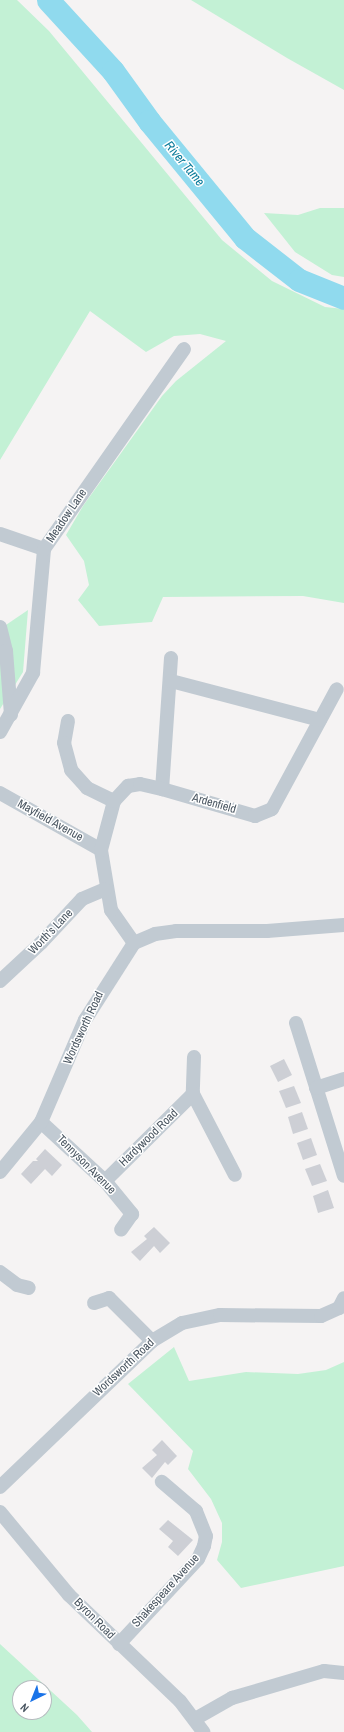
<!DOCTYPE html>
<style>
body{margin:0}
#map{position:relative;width:344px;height:1732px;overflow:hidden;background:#f5f3f3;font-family:"Archivo Narrow",sans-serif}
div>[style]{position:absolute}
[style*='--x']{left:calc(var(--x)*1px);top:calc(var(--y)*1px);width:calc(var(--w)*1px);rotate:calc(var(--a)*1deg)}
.green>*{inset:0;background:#c3f1d5}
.river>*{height:23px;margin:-11.5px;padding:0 11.5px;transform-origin:11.5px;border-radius:11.5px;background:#90daee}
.building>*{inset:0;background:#cdcfd5}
.street>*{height:14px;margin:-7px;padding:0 7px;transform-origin:7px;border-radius:7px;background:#c1cad2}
span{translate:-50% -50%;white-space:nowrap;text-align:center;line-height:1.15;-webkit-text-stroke:3px #fff;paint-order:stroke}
.street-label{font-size:12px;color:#4a5661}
.water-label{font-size:13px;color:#0c7c9b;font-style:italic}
.north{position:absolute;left:12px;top:1680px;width:40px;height:40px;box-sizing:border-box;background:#fff;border:1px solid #b7bbc0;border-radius:50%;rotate:223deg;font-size:11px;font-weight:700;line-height:16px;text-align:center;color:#4a5661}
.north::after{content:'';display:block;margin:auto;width:14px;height:18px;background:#1a73e8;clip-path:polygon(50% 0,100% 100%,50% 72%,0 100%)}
</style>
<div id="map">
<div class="green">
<i style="clip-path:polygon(0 0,17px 0,49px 31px,222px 240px,272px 281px,325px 307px,344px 309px,344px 603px,303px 596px,163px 597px,152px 622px,99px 626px,78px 600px,89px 585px,84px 561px,66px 535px,83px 506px,162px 396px,176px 381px,226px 341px,200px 334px,174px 336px,146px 352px,90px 311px,0 460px)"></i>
<i style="clip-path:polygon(191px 0,344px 0,344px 90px,287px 58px)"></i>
<i style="clip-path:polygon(320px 208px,344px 208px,344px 277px,332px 275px,295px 252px,264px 213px,298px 215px)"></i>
<i style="clip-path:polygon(28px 610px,23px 672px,0 709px,0 629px)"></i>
<i style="clip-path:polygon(174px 1347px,189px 1381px,246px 1372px,298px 1374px,326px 1370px,344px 1362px,344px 1566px,241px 1588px,217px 1560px,222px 1542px,222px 1523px,211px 1499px,188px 1469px,193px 1451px,128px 1384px)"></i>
<i style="clip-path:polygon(evenodd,0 1644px,77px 1715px,92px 1732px,0 1732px,0 1644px,20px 1688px,44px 1688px,44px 1712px,20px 1712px,20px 1688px)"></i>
</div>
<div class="river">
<i style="--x:48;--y:0;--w:96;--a:47.5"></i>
<i style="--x:113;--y:71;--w:62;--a:54.2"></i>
<i style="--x:149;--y:121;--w:151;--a:50.6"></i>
<i style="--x:245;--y:238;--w:68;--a:37.9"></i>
<i style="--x:299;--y:280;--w:48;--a:21.8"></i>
</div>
<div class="building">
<i style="clip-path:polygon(284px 1059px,292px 1075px,278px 1082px,270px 1066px)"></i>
<i style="clip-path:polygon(294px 1086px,301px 1103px,286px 1108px,279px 1091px)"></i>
<i style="clip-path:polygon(302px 1112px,308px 1129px,293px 1134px,288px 1117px)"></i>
<i style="clip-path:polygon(311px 1138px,317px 1155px,303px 1160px,297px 1143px)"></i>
<i style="clip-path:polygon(45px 1149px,62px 1165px,52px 1176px,45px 1169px,31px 1184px,21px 1174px,33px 1161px,38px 1161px,36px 1159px)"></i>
<i style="clip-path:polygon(320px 1164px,327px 1181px,312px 1186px,305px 1169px)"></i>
<i style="clip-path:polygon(328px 1190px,334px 1208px,318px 1213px,313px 1196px)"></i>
<i style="clip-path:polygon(154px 1227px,170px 1243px,160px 1253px,154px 1246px,140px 1261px,131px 1252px,147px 1239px,144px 1236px)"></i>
<i style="clip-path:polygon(162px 1440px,177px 1456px,168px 1465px,165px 1462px,152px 1478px,142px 1468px,157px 1455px,152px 1450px)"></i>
<i style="clip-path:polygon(168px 1520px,193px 1540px,178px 1556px,168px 1547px,173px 1541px,159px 1529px)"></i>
</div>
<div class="street">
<i style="--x:0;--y:534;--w:46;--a:18.8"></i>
<i style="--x:0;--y:627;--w:25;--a:76"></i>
<i style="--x:6;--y:651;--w:64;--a:85.5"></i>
<i style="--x:171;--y:658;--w:131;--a:93.9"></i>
<i style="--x:162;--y:789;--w:97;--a:16.2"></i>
<i style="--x:255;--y:816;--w:18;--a:-22"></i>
<i style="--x:272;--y:809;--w:136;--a:-61.6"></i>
<i style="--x:171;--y:681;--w:154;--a:14.7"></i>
<i style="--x:68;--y:721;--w:22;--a:100"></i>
<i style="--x:64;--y:743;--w:28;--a:75"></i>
<i style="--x:71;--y:770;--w:24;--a:48"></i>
<i style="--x:87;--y:788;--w:30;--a:26"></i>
<i style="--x:0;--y:732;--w:68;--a:-60.8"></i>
<i style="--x:33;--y:673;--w:124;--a:-84.9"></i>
<i style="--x:44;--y:549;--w:244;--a:-55"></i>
<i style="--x:0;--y:793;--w:116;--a:29.4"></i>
<i style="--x:134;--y:943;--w:40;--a:-124.9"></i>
<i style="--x:111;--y:910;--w:61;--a:-99.5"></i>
<i style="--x:101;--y:850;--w:51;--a:-75.1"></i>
<i style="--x:114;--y:801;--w:21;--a:-47"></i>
<i style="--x:128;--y:786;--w:12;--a:-9"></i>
<i style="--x:140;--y:784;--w:23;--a:13"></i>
<i style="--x:0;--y:981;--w:56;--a:-42.8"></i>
<i style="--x:41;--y:943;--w:60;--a:-47"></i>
<i style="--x:82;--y:899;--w:25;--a:-23"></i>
<i style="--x:296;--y:1023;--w:160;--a:72.6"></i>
<i style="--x:194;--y:1057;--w:37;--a:92"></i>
<i style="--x:193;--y:1094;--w:91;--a:62.6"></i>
<i style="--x:316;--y:1088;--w:29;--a:-18"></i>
<i style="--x:41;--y:1122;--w:87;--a:42.7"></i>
<i style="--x:105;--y:1181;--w:43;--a:50.7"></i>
<i style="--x:132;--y:1214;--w:19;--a:125"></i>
<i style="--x:0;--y:1172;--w:65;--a:-50.6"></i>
<i style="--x:41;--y:1122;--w:111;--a:-66.7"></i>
<i style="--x:85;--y:1020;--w:91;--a:-57.5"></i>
<i style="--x:134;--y:943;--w:23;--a:-23"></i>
<i style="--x:155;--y:934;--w:21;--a:-8"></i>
<i style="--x:176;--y:931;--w:91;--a:0"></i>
<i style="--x:267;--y:931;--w:77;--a:-4.5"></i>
<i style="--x:105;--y:1181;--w:124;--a:-44.7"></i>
<i style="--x:0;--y:1272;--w:21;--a:37"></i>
<i style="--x:17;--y:1285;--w:12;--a:14"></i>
<i style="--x:94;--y:1303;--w:16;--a:-18"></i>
<i style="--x:109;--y:1298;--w:61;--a:45"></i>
<i style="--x:0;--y:1487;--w:211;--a:-43.8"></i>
<i style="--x:152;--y:1341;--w:35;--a:-31"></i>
<i style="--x:182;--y:1323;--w:39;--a:-12"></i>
<i style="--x:220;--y:1315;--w:101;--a:0.6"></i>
<i style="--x:321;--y:1316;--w:20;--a:-24"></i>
<i style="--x:339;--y:1308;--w:11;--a:-63"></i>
<i style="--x:0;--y:1512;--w:108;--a:50.3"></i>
<i style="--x:69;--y:1595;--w:153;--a:43.7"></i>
<i style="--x:180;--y:1701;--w:39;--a:53"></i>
<i style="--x:119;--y:1644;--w:116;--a:-47.1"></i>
<i style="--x:198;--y:1559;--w:14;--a:-65"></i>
<i style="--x:204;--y:1546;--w:10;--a:-79"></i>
<i style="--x:206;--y:1536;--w:27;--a:-112"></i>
<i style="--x:196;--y:1511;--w:45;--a:-139.5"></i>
<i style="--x:195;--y:1719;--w:43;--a:-29.6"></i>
<i style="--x:232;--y:1698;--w:96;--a:-16.4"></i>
<i style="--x:324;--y:1671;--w:20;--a:6"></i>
</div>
<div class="street-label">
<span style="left:67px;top:516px;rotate:-56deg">Meadow Lane</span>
<span style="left:214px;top:804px;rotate:16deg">Ardenfield</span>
<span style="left:50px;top:821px;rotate:29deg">Mayfield Avenue</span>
<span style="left:51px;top:932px;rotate:-46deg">Worth's Lane</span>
<span style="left:84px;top:1028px;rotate:-65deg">Wordsworth Road</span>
<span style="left:149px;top:1138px;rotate:-44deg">Hardywood Road</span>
<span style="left:86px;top:1165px;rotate:45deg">Tennyson Avenue</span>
<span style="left:124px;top:1368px;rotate:-43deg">Wordsworth Road</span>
<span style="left:166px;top:1591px;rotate:-48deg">Shakespeare Avenue</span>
<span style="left:94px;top:1619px;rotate:45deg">Byron Road</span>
</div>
<div class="water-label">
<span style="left:184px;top:164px;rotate:50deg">River Tame</span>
</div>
<div class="north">N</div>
</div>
